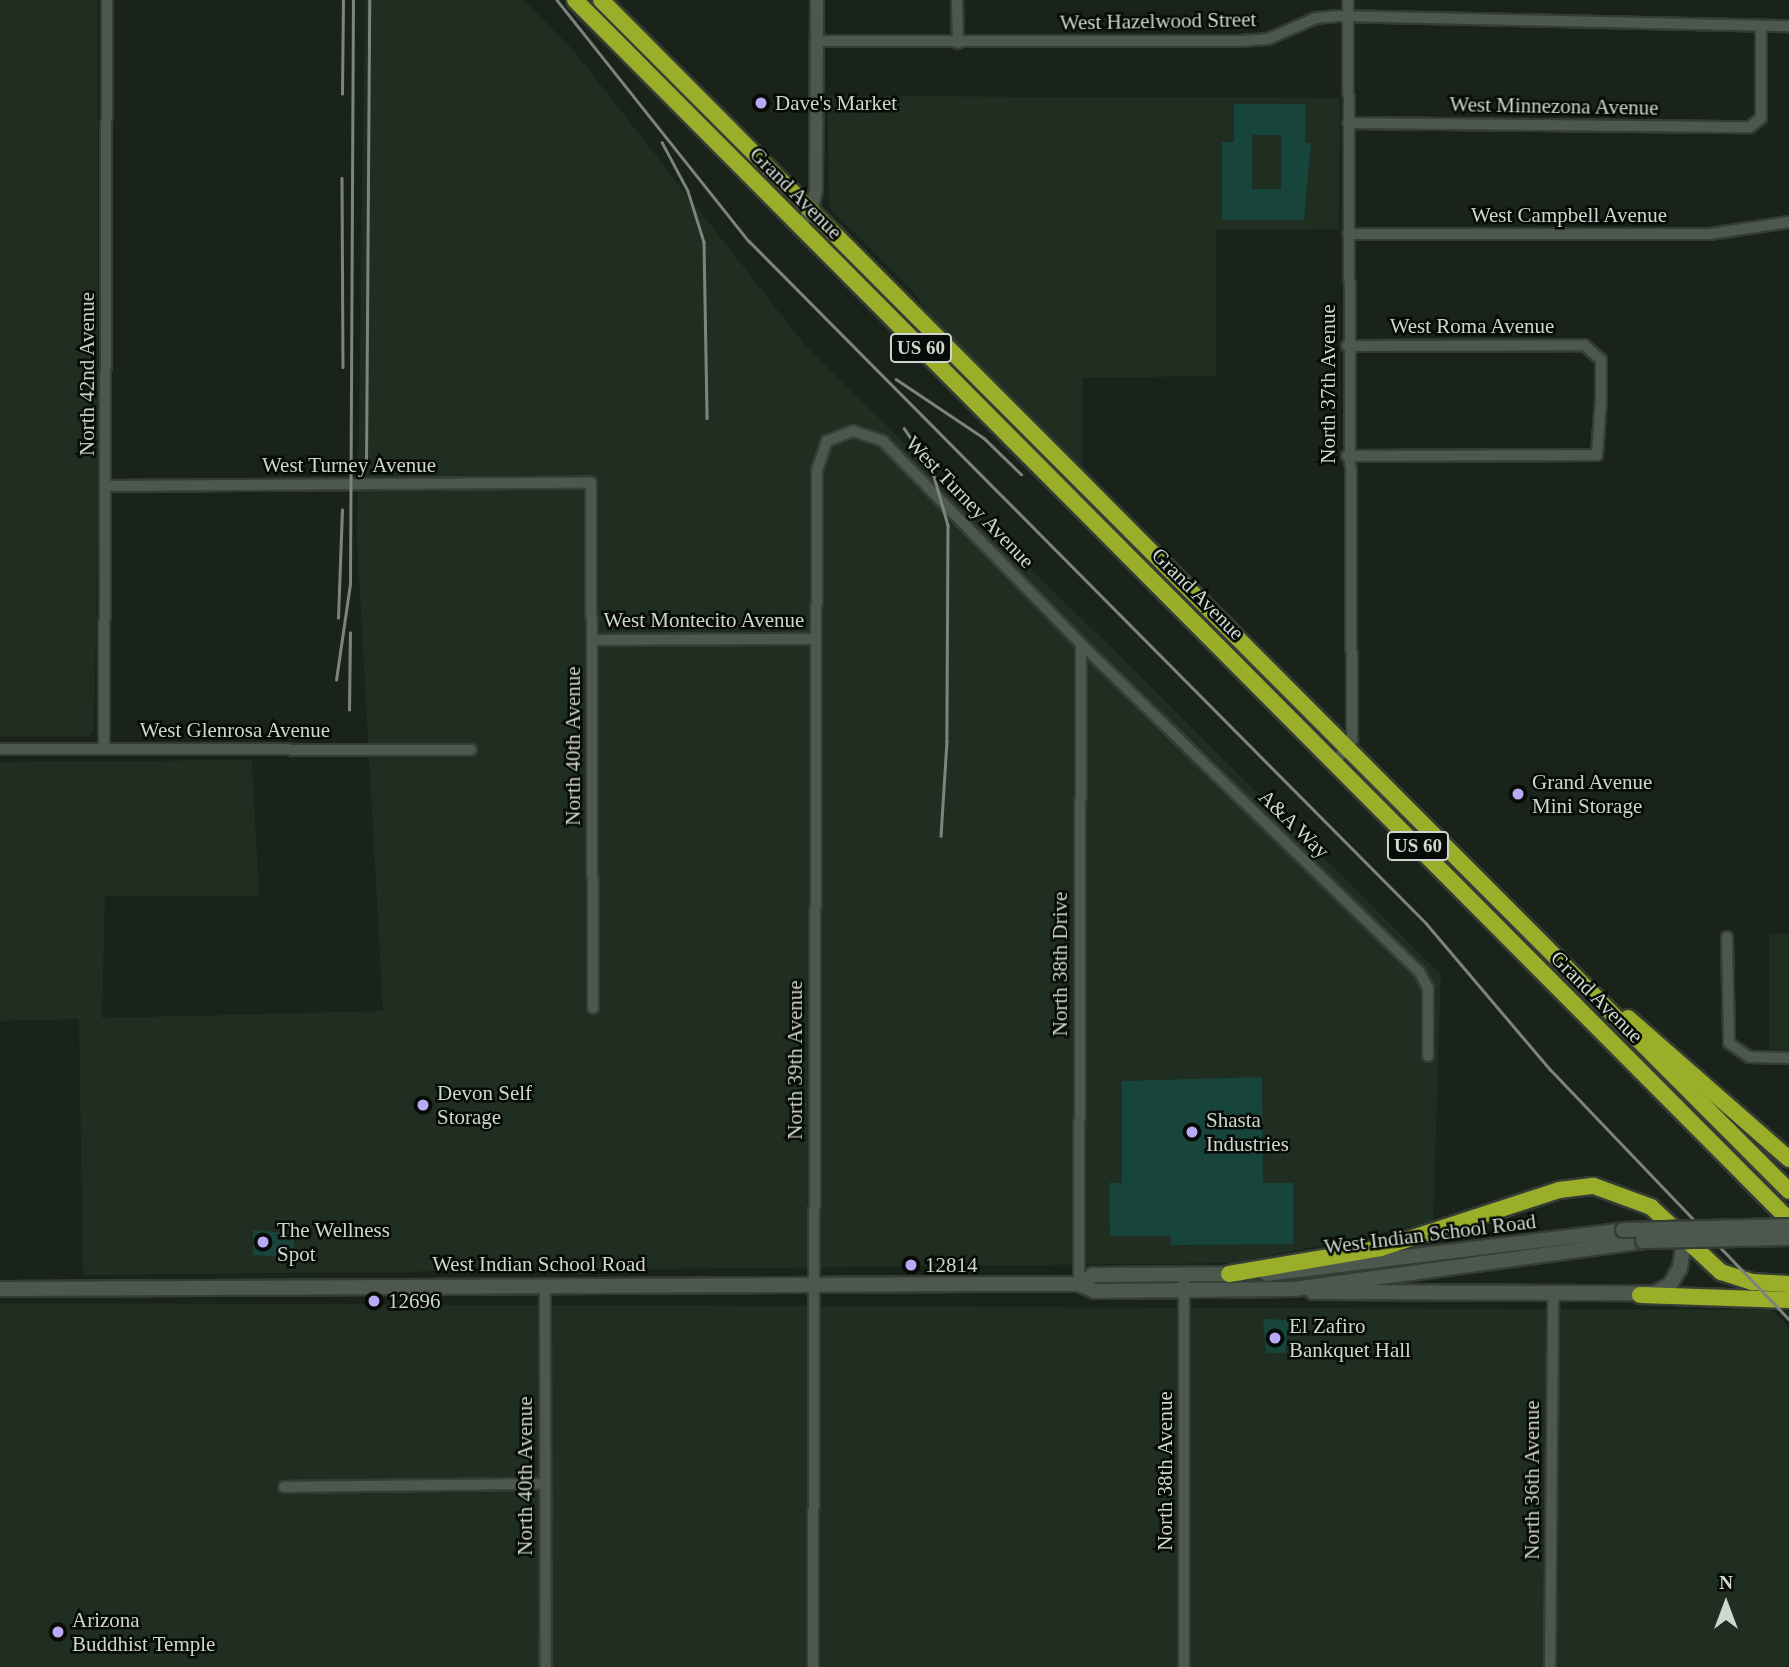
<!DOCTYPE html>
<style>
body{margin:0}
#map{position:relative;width:1789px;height:1667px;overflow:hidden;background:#19231a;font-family:"Times New Roman",serif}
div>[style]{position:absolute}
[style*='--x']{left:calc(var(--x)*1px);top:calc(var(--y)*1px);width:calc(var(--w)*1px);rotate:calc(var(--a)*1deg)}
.built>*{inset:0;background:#1f2e20}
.building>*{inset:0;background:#18453b}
.roads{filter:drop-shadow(2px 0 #353c35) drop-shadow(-2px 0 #353c35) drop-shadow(0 2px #353c35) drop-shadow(0 -2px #353c35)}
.minor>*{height:10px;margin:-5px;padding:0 5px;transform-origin:5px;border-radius:5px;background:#4c584d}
.tertiary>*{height:12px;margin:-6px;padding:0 6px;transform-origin:6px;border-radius:6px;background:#4c584d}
.secondary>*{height:14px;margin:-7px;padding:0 7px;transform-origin:7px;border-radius:7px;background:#4c584d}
.trunk>*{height:16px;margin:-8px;padding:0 8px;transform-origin:8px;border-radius:8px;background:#9aae2a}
.rail>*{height:2.5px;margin:-1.25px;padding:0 1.25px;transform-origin:1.25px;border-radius:1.25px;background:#7d847d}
.bridges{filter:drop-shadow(2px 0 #353c35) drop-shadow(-2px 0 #353c35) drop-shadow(0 2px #353c35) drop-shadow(0 -2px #353c35)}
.secondary-bridge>*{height:14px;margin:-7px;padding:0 7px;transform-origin:7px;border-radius:7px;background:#4c584d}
.dots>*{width:19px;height:19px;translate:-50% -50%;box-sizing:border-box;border:4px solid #070b07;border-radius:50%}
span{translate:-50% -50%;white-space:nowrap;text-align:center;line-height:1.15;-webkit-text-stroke:5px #070b07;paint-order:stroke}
.shield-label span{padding:2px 5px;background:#070b07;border:2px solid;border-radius:5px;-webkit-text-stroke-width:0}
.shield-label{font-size:19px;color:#cfd5cf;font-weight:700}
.street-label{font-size:21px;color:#cfd5cf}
.poi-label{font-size:21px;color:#cfd5cf}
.left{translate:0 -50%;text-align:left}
.north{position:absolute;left:1691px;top:1569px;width:70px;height:70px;-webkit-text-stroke:5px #070b07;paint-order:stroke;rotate:0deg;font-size:19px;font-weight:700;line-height:28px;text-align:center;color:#cfd5cf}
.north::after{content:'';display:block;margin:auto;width:24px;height:32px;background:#cfd5cf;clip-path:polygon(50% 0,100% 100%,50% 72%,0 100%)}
</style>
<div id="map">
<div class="built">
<i style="clip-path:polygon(0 0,98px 0,98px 525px,94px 731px,90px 736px,0 736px)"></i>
<i style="clip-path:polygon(365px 0,524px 0,574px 51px,804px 344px,1441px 974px,1433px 1222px,1235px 1263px,83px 1275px,79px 1019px,0 1021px,0 762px,252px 760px,259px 896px,105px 896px,102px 1018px,383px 1011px,357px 541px)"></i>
<i style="clip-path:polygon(827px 96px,1340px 98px,1339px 229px,1216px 230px,1216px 376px,1083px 378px,1082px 470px,934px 322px,913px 291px,829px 207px)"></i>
<i style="clip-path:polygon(1769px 934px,1789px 934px,1789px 1050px,1769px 1049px)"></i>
<i style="clip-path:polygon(0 1303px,1772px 1310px,1789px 1328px,1789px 1667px,0 1667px)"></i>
</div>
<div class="building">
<i style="clip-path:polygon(evenodd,1234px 104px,1305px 104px,1305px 143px,1311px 143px,1304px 220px,1222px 220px,1222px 142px,1234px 142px,1234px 104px,1252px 135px,1281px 135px,1281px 189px,1252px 189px,1252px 135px)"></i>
<i style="clip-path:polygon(1262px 1077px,1263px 1183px,1293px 1183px,1293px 1244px,1171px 1245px,1171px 1236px,1110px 1236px,1109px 1183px,1122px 1183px,1122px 1081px)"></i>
<i style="clip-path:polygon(253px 1230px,294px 1234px,294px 1258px,253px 1255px)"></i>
<i style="clip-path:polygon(1263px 1319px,1289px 1320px,1285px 1353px,1266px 1353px)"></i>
</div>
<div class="roads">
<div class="minor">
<i style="--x:957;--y:0;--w:43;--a:88.7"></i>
<i style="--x:817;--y:41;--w:423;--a:0"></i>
<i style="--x:1240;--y:41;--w:28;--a:-4"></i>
<i style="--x:1268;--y:39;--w:52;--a:-23.6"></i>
<i style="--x:1316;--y:18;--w:22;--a:-5"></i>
<i style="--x:1338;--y:16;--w:451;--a:1.3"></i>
<i style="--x:1348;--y:123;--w:402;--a:0.6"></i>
<i style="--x:1750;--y:127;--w:14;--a:-39"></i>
<i style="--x:1761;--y:118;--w:92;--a:-90"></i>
<i style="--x:1348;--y:234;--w:362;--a:0"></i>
<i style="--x:1710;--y:234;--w:80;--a:-8.6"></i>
<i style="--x:1347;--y:346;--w:237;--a:-0.2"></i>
<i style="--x:1584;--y:345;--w:23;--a:41"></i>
<i style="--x:1601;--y:360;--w:39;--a:90"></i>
<i style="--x:1601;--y:399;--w:56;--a:94.1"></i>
<i style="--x:1597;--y:455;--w:250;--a:179.8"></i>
<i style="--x:106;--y:486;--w:485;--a:-0.4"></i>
<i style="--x:591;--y:483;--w:525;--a:89.78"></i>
<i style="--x:593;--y:640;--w:223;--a:-0.3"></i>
<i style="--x:0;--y:749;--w:471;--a:0.1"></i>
<i style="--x:104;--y:749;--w:749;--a:-89.77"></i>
<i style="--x:1335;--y:762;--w:28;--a:-52"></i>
<i style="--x:1352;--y:740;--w:740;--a:-90.31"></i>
<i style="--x:1727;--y:937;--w:106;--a:88.9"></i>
<i style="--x:1729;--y:1043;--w:24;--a:35"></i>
<i style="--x:1749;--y:1057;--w:40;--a:1.4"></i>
<i style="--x:1079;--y:1284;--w:640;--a:-89.82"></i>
<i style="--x:545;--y:1285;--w:382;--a:89.9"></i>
<i style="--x:284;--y:1487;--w:260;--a:-0.7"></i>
<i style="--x:813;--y:1667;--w:1197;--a:-89.81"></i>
<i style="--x:817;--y:470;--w:31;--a:-71"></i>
<i style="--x:827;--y:441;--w:28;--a:-21"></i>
<i style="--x:853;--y:431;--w:32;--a:18"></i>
<i style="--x:883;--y:441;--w:284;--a:45.7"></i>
<i style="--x:1081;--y:644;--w:472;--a:44.1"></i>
<i style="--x:1420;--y:973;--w:17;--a:62"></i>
<i style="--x:1428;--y:988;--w:68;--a:90"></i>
<i style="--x:1184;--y:1667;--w:392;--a:-90"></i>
<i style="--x:1550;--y:1667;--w:373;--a:-89.5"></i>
</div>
<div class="tertiary">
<i style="--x:799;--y:225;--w:20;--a:-49"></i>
<i style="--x:812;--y:210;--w:20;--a:-79"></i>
<i style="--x:816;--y:190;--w:190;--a:-89.7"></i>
</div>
<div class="secondary">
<i style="--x:1267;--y:1274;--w:359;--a:-7"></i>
<i style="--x:1079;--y:1284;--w:17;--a:-33"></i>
<i style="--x:1093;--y:1275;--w:147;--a:-0.4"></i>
<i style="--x:0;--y:1289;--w:977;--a:-0.29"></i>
<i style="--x:977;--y:1284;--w:102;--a:0"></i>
<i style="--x:1079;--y:1284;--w:17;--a:24"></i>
<i style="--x:1095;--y:1291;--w:199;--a:-0.6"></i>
<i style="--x:1294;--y:1289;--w:352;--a:-7.8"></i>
<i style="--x:1313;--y:1292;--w:342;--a:0.2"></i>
<i style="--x:1655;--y:1293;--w:17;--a:-28"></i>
<i style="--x:1670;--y:1285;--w:20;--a:-60"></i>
<i style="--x:1680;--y:1268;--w:22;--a:-82"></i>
<i style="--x:1683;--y:1246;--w:15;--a:-110"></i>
</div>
<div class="trunk">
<i style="--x:575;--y:0;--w:1721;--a:45.14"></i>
<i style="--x:601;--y:0;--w:1682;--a:45.07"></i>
<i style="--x:1628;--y:1018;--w:214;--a:41.2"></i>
<i style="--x:1229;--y:1274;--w:154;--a:-9.7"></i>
<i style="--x:1381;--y:1248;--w:187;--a:-18"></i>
<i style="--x:1559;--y:1190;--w:35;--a:-7"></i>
<i style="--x:1594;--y:1186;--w:61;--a:20.2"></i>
<i style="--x:1651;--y:1207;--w:96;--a:42.9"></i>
<i style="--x:1721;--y:1272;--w:33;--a:18"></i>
<i style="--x:1752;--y:1282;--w:37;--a:3"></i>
<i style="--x:1640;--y:1295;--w:149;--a:1.9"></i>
</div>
</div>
<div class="rail">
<i style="--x:557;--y:0;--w:308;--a:51.5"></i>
<i style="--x:749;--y:241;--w:961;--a:45.21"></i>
<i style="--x:1426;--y:923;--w:192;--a:49.7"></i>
<i style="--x:1550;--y:1069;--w:346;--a:46.3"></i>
<i style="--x:342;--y:94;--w:94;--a:-89.4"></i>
<i style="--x:662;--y:142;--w:55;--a:62"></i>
<i style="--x:688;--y:191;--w:53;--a:72.6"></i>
<i style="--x:704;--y:242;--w:176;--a:89"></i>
<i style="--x:342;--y:178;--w:189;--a:89.7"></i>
<i style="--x:896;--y:379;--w:106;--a:33.8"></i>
<i style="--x:984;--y:438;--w:52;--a:44.2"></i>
<i style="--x:904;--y:428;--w:50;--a:55.7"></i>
<i style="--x:932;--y:469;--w:58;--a:74.1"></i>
<i style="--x:948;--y:525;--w:216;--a:90.3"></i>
<i style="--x:947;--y:741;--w:95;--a:93.6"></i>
<i style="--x:366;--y:466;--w:466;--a:-89.6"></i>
<i style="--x:338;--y:618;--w:108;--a:-87.9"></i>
<i style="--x:336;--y:680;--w:97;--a:-81.7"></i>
<i style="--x:350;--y:584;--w:584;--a:-89.71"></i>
<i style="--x:349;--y:710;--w:77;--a:-89.3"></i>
</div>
<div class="bridges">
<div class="secondary-bridge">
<i style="--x:1623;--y:1230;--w:166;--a:-1.4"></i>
<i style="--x:1643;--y:1241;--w:146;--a:-1.2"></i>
</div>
</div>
<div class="dots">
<i style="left:761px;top:103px;background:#baaaf6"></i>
<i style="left:1518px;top:794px;background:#baaaf6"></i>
<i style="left:423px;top:1105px;background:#baaaf6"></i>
<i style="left:1192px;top:1132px;background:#baaaf6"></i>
<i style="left:263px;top:1242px;background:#baaaf6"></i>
<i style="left:911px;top:1265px;background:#baaaf6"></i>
<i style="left:374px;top:1301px;background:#baaaf6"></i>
<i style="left:1275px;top:1338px;background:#baaaf6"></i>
<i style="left:58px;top:1632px;background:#baaaf6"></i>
</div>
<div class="shield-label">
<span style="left:921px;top:348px">US 60</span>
<span style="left:1418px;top:846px">US 60</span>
</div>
<div class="street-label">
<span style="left:1158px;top:21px;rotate:-1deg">West Hazelwood Street</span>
<span style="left:1554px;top:106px;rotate:1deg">West Minnezona Avenue</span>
<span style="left:796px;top:193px;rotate:45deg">Grand Avenue</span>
<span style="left:1569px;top:215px">West Campbell Avenue</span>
<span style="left:1472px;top:326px">West Roma Avenue</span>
<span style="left:87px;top:374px;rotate:-90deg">North 42nd Avenue</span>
<span style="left:1328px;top:384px;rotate:-90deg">North 37th Avenue</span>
<span style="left:349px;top:465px">West Turney Avenue</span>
<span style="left:970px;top:502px;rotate:46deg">West Turney Avenue</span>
<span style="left:1198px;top:594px;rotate:45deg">Grand Avenue</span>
<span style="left:704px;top:620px">West Montecito Avenue</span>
<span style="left:235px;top:730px">West Glenrosa Avenue</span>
<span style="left:573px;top:746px;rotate:-90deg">North 40th Avenue</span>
<span style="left:1294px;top:824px;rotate:44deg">A&amp;A Way</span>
<span style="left:1060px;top:964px;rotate:-90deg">North 38th Drive</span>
<span style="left:1597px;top:997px;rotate:45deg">Grand Avenue</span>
<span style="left:795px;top:1060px;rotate:-90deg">North 39th Avenue</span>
<span style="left:1430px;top:1234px;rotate:-7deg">West Indian School Road</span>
<span style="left:539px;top:1264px">West Indian School Road</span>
<span style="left:1165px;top:1471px;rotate:-90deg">North 38th Avenue</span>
<span style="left:525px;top:1476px;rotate:-90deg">North 40th Avenue</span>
<span style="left:1532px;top:1480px;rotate:-90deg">North 36th Avenue</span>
</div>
<div class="poi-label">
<span class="left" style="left:775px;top:103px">Dave's Market</span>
<span class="left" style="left:1532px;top:794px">Grand Avenue<br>Mini Storage</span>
<span class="left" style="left:437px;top:1105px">Devon Self<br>Storage</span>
<span class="left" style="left:1206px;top:1132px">Shasta<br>Industries</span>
<span class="left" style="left:277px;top:1242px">The Wellness<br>Spot</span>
<span class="left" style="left:925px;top:1265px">12814</span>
<span class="left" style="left:388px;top:1301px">12696</span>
<span class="left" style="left:1289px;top:1338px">El Zafiro<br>Bankquet Hall</span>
<span class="left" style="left:72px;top:1632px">Arizona<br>Buddhist Temple</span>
</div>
<div class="north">N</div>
</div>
